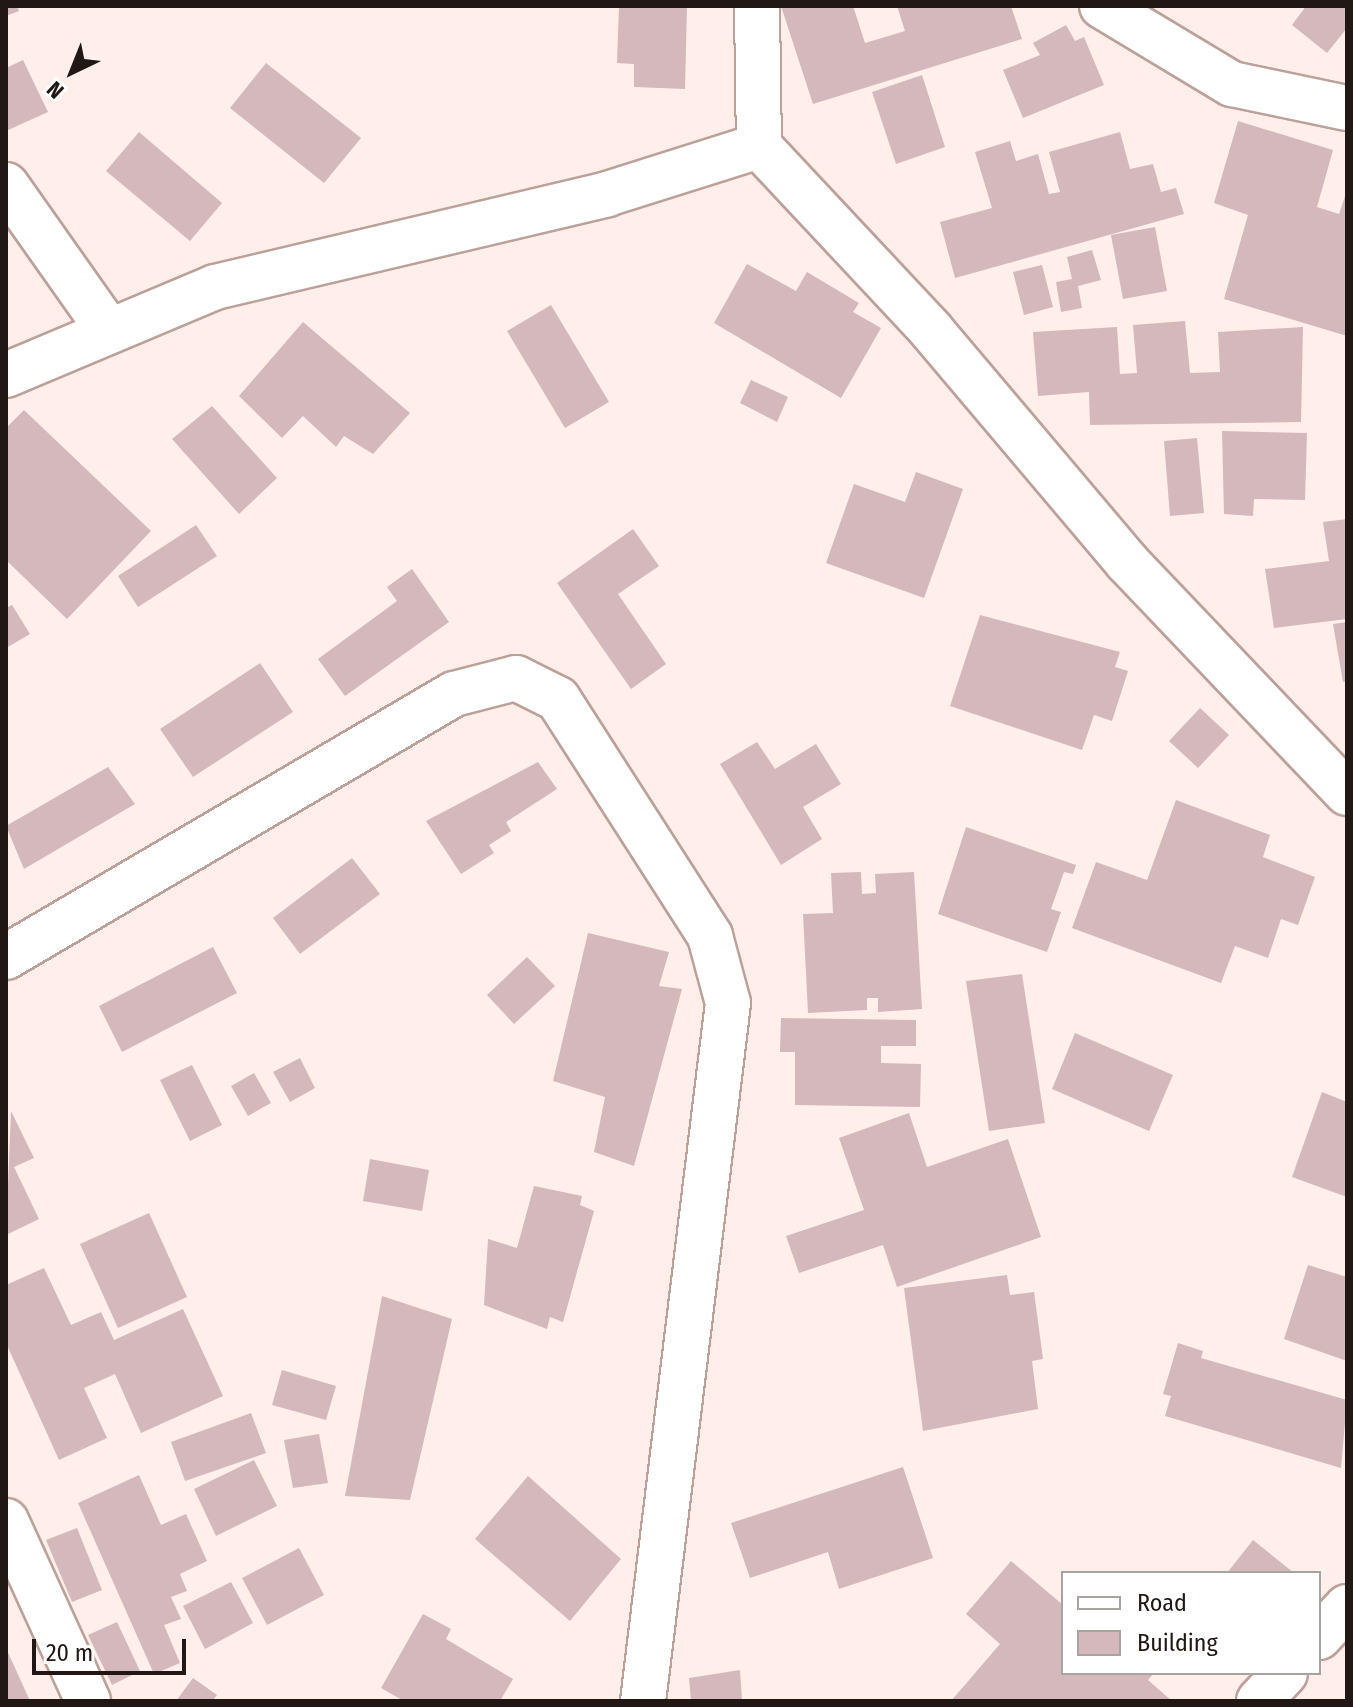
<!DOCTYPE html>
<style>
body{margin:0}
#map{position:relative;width:1353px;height:1707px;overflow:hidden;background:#ffeee9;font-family:"Fira Sans Condensed",sans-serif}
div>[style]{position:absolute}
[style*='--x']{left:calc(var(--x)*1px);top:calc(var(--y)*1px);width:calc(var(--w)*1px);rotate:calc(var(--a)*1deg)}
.building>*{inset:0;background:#d5b8bb}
.roads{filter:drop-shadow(2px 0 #bca19a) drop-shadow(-2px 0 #bca19a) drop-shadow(0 2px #bca19a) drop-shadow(0 -2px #bca19a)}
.minor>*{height:44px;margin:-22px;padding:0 22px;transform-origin:22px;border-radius:22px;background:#fff}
span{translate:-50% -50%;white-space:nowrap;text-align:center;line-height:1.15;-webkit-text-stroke:6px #fff;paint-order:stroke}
.frame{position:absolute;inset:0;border:8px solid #211815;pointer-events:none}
.legend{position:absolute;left:1061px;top:1571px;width:260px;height:104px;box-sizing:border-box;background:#fff;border:2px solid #a6a3a1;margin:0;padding:10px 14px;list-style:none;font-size:24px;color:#211815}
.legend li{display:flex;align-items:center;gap:16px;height:40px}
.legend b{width:40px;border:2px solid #a6a3a1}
.north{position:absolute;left:32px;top:32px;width:80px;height:80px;-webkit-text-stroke:6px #fff;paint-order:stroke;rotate:223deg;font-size:22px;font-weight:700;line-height:32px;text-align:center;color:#211815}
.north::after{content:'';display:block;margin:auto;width:28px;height:36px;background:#211815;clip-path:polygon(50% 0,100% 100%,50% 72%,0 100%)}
.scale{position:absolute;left:32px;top:1639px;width:154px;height:36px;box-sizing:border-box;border:4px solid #211815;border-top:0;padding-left:10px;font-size:24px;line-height:28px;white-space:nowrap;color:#211815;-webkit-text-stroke:6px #fff;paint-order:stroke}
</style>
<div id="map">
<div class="building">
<i style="clip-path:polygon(6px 6px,17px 6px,19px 11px,6px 16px)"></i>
<i style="clip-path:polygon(619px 6px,687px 6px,685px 89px,634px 87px,634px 64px,617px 63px)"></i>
<i style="clip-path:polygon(781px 6px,853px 6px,865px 43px,905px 31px,897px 6px,1011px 6px,1022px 39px,813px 104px)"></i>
<i style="clip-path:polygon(1306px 6px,1347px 6px,1347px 28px,1327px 53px,1292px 25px)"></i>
<i style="clip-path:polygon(1066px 25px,1075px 41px,1084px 37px,1104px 85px,1023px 118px,1003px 70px,1040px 55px,1033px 43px)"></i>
<i style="clip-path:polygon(23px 60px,48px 112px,6px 131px,6px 68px)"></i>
<i style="clip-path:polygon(266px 63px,361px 138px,324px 183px,230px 108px)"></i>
<i style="clip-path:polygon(922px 75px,945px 147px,896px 164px,872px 92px)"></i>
<i style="clip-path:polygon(1238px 121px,1333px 150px,1317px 207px,1339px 214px,1347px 190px,1347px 336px,1224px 299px,1248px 215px,1214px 203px)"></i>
<i style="clip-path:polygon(139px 132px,222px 203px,190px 241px,106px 171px)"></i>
<i style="clip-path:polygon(1120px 132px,1130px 169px,1153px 164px,1161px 192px,1176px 188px,1184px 214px,955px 278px,940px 222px,992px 208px,975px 152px,1010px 141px,1016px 161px,1038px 154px,1049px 194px,1060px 192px,1049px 152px)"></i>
<i style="clip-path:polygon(1155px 227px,1167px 291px,1123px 299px,1111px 235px)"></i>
<i style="clip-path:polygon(1092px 250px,1101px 280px,1078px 286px,1082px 308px,1061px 312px,1056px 282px,1072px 279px,1067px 257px)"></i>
<i style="clip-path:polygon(747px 264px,796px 291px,807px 272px,859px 303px,853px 312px,881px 328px,841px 398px,714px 323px)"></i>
<i style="clip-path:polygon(1042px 265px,1053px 307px,1024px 315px,1013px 272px)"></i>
<i style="clip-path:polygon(551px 305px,609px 402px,565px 428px,507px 331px)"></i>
<i style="clip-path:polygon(1185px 321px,1190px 373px,1220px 372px,1218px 332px,1303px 327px,1301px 422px,1090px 425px,1089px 392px,1038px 396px,1033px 332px,1117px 327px,1120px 374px,1137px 373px,1133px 325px)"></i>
<i style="clip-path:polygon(303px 322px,410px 413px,373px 454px,344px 436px,336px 447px,303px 416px,282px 438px,239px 396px)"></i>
<i style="clip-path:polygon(751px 380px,788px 397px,777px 422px,740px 403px)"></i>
<i style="clip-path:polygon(212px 406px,277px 478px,239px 514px,172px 439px)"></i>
<i style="clip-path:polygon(24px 410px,151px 531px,67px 619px,6px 560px,6px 428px)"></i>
<i style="clip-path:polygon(1222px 431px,1307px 433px,1305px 500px,1254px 499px,1253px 516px,1224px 514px)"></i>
<i style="clip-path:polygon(1197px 438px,1204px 513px,1170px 516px,1164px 441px)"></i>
<i style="clip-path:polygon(916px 472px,963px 489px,924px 598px,826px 563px,854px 484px,905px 502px)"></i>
<i style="clip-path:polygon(1347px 519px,1347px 619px,1274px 628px,1265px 569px,1329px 561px,1323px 522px)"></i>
<i style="clip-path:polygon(196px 525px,217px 556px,138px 607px,118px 576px)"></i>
<i style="clip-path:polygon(633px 529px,659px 566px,618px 594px,666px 664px,631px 689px,557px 583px)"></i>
<i style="clip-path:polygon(412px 569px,449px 622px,345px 696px,318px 659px,397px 601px,387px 587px)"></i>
<i style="clip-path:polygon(12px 605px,30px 634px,6px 648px,6px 608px)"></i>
<i style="clip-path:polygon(980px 615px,1120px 652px,1115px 667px,1128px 671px,1112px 721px,1094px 715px,1082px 750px,950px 706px)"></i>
<i style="clip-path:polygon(1347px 622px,1347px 681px,1343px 682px,1333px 624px)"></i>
<i style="clip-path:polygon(260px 663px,293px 712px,193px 777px,160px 729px)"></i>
<i style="clip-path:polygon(1200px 708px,1229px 735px,1198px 768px,1169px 741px)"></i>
<i style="clip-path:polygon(757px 742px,775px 769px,816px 744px,841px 784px,803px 807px,822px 839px,781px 865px,720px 764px)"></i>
<i style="clip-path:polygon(538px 762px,557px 789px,506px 822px,511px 831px,489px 845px,494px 853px,461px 874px,426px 821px)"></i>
<i style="clip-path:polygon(108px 767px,135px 804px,24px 869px,6px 826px)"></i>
<i style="clip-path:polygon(1176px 800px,1270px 835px,1263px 857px,1315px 877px,1298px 925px,1281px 919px,1268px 958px,1235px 946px,1221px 983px,1072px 928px,1096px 862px,1147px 880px)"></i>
<i style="clip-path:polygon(966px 827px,1076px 865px,1073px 874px,1064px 872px,1051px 909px,1061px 912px,1047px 952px,938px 914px)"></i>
<i style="clip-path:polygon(352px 858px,380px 894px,300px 954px,273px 918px)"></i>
<i style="clip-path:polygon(861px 872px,862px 894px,876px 893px,875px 874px,914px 872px,922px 1009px,878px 1012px,878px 998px,867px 998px,867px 1010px,808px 1013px,803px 914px,833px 913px,831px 873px)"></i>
<i style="clip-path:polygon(588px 933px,669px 952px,659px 986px,682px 989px,634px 1166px,594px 1152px,605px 1097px,553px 1081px)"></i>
<i style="clip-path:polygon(213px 947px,237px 993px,122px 1052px,99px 1006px)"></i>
<i style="clip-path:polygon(527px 957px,555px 986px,514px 1024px,487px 995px)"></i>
<i style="clip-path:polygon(1022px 974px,1045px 1123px,989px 1131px,966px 981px)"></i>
<i style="clip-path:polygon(781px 1018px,916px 1020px,916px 1046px,881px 1046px,881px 1063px,921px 1064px,920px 1107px,795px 1105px,795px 1052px,780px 1052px)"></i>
<i style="clip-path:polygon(1075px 1033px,1173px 1075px,1149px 1131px,1052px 1089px)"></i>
<i style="clip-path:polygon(300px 1058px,315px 1088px,290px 1102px,273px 1072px)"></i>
<i style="clip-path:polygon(192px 1065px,222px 1125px,190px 1141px,160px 1080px)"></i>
<i style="clip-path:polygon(254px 1073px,271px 1103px,248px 1116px,231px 1086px)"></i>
<i style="clip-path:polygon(1322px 1092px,1347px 1102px,1347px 1197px,1292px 1177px)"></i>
<i style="clip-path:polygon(11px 1111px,34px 1158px,14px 1167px,39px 1219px,6px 1235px)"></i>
<i style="clip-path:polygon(909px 1113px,927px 1167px,1008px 1139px,1041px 1237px,897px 1287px,883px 1245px,799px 1273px,786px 1236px,864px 1210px,839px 1138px)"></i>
<i style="clip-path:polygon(370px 1159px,429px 1170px,422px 1211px,363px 1201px)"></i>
<i style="clip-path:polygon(534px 1186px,582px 1196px,580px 1205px,594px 1211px,563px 1322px,550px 1317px,547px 1329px,484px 1305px,488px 1239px,517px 1248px)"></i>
<i style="clip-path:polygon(149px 1213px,187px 1297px,118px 1328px,80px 1244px)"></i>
<i style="clip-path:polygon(1308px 1265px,1347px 1277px,1347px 1361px,1284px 1339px)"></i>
<i style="clip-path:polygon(44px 1268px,71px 1325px,101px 1312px,114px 1340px,183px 1309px,223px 1396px,141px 1433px,115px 1374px,84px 1388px,107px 1438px,59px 1460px,6px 1343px,6px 1285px)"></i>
<i style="clip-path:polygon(1007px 1275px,1010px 1295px,1034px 1292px,1043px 1359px,1032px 1361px,1038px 1409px,923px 1431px,904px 1288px)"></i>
<i style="clip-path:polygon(382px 1296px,452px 1319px,410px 1500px,345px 1496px)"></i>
<i style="clip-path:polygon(1178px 1343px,1203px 1351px,1201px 1358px,1347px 1400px,1341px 1468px,1165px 1416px,1171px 1396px,1163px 1394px)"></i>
<i style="clip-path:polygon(282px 1370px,336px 1386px,326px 1420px,272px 1405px)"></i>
<i style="clip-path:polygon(251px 1413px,266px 1453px,185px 1481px,171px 1442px)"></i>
<i style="clip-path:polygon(319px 1434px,328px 1483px,293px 1488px,284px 1440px)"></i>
<i style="clip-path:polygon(254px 1460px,277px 1506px,216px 1536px,194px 1489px)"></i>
<i style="clip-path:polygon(903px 1467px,933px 1558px,839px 1589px,828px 1552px,750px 1578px,731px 1523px)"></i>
<i style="clip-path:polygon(139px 1475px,161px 1525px,186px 1514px,207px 1561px,180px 1574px,187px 1591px,171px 1597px,181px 1619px,164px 1625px,180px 1663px,154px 1674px,78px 1503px)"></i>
<i style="clip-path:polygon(528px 1476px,621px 1559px,570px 1621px,475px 1539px)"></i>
<i style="clip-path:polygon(77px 1528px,102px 1590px,72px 1602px,46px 1540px)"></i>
<i style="clip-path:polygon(1253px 1540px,1294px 1573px,1227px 1573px)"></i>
<i style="clip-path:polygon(299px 1548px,324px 1595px,267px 1625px,242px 1578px)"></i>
<i style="clip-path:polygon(1011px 1561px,1063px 1605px,1063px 1673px,1154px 1673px,1148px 1680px,1172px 1701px,951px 1701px,1000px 1644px,966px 1614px)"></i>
<i style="clip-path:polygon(231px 1582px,253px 1623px,205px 1649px,183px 1606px)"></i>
<i style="clip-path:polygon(423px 1614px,451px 1629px,446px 1639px,513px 1679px,500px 1701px,404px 1701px,381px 1688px)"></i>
<i style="clip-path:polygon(117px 1622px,140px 1671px,112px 1685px,88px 1635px)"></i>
<i style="clip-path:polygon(6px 1648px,30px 1701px,6px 1701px)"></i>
<i style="clip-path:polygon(740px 1670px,742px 1701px,691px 1701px,689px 1678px)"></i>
<i style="clip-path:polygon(193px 1678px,217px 1695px,212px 1701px,176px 1701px)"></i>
</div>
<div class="roads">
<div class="minor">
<i style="--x:757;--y:6;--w:140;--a:89.2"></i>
<i style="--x:759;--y:146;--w:252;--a:46.9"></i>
<i style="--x:931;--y:330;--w:304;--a:49.8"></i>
<i style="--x:1127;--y:562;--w:319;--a:46.4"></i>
<i style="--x:1102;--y:6;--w:152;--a:31"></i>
<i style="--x:1232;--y:84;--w:117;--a:11.8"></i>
<i style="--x:6;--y:185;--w:179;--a:54.8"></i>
<i style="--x:6;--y:375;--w:227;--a:-22.8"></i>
<i style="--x:215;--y:287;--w:403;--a:-13.3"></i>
<i style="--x:607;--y:194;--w:159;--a:-17.5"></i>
<i style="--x:6;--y:957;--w:519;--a:-30.42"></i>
<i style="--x:454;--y:694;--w:64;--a:-14.5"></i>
<i style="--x:516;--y:678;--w:47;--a:26.6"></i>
<i style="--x:558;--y:699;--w:282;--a:57.3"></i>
<i style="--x:710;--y:936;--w:69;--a:75"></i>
<i style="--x:728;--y:1003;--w:703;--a:96.94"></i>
<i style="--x:6;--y:1521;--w:198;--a:65.5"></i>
<i style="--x:1319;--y:1637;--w:41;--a:-47"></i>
<i style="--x:1259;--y:1701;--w:38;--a:-47"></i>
</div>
</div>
<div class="frame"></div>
<ul class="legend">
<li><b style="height:10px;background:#fff"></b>Road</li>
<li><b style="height:22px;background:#d5b8bb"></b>Building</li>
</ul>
<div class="north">N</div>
<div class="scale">20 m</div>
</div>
